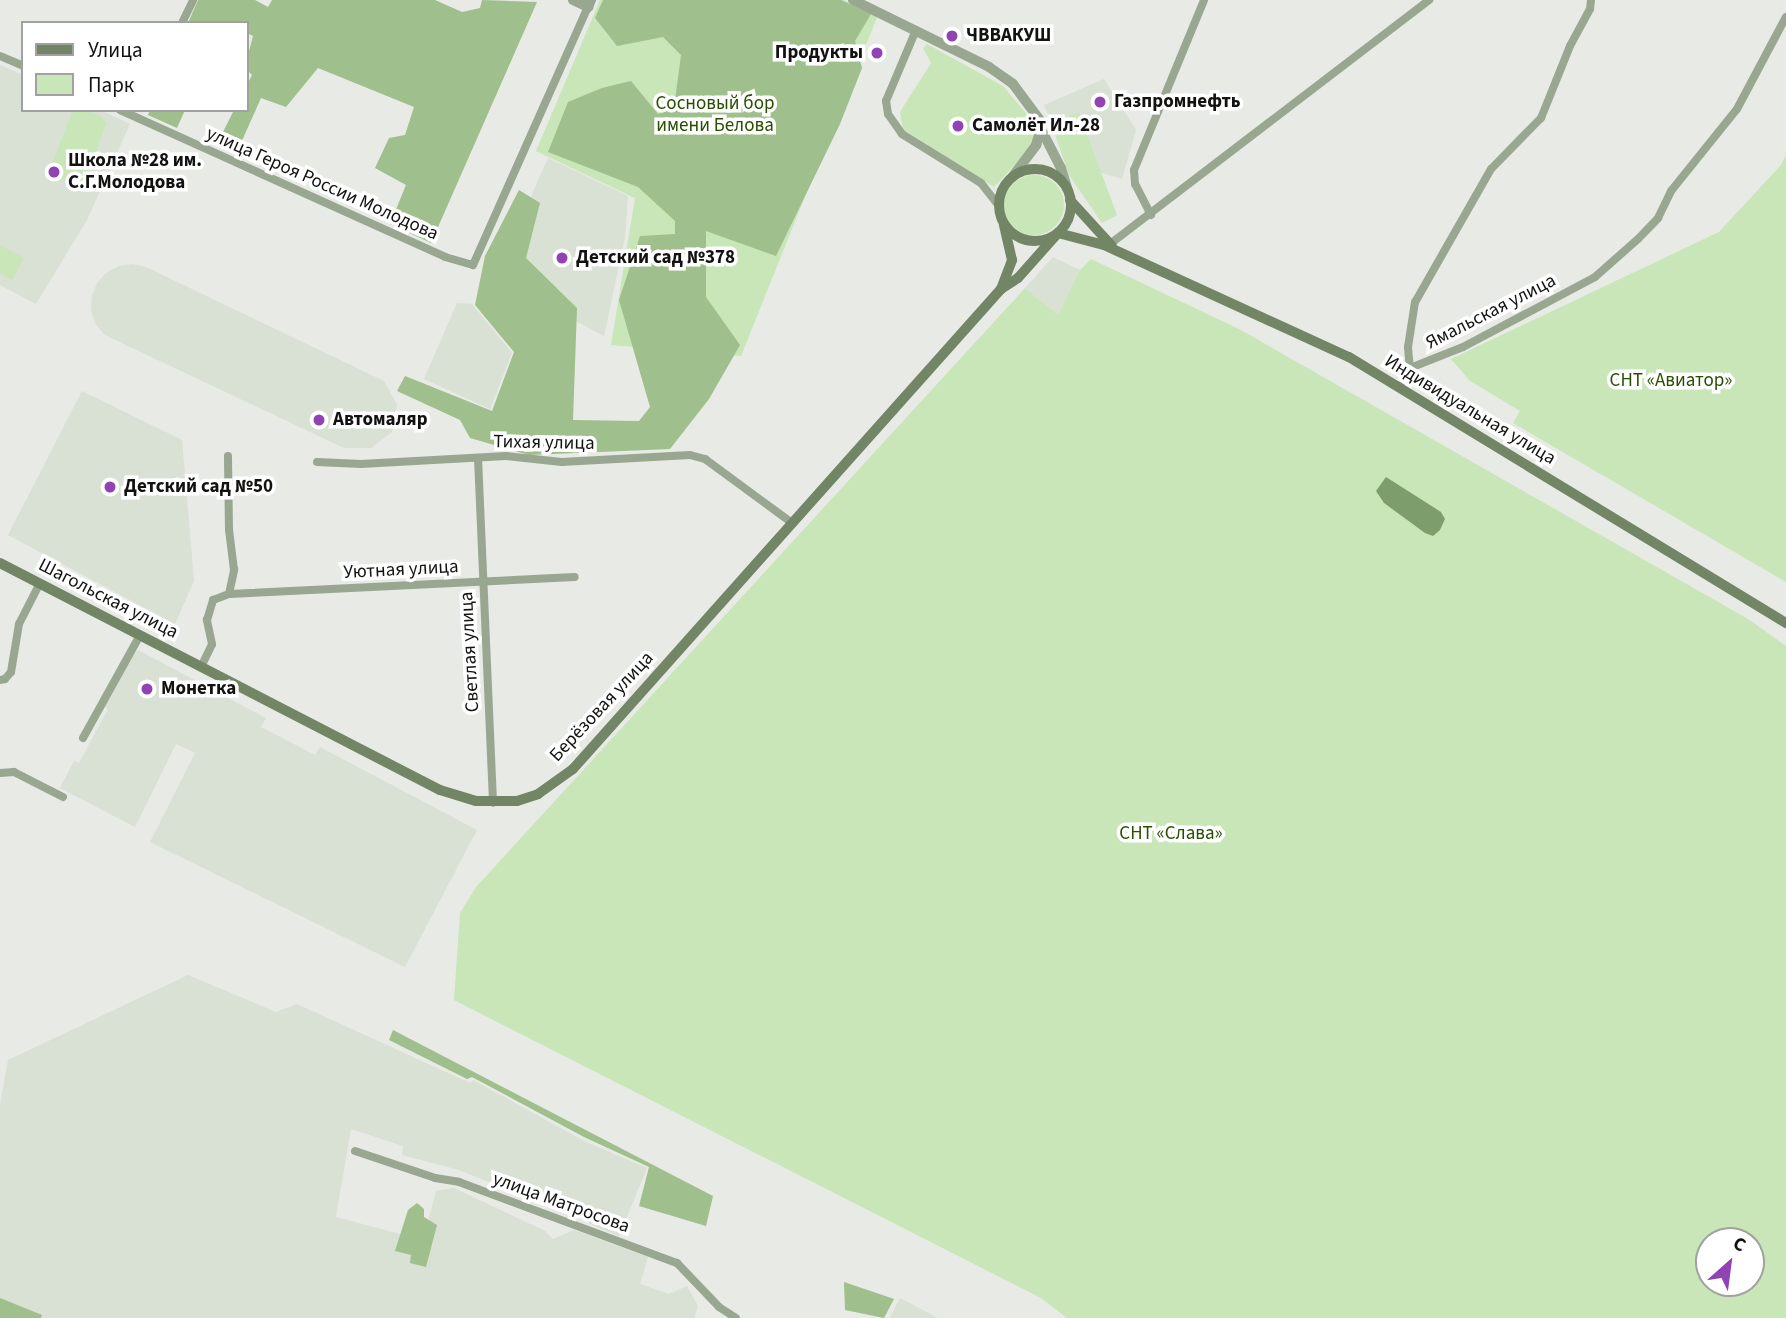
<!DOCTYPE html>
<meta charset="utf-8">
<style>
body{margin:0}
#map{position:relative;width:1786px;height:1318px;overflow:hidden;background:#e7eae5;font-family:"Source Sans 3",sans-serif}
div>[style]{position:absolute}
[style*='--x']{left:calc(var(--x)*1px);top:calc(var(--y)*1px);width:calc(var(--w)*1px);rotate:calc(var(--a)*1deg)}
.built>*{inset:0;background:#d9e0d4}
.green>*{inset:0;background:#c8e6b7}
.round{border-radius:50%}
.forest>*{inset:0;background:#9fbf8c}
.water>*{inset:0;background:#7e9d6c}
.minor>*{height:8px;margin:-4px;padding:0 4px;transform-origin:4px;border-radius:4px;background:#99a791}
.tertiary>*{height:10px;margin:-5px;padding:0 5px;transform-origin:5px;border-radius:5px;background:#99a791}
.secondary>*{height:10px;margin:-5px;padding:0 5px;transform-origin:5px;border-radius:5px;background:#728666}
.secondary>.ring{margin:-5px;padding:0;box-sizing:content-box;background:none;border:10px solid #728666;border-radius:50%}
.dots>*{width:19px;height:19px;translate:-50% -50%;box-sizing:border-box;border:4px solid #fff;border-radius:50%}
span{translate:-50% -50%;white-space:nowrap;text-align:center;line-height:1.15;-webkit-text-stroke:7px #fff;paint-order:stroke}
.poi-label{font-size:19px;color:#121311;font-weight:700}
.left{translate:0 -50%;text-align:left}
.right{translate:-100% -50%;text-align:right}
.park-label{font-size:19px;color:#284e01}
.street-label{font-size:19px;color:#121311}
.legend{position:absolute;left:21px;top:21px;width:228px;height:91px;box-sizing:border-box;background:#fff;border:2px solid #a0a1a0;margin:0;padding:9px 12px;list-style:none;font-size:21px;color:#121311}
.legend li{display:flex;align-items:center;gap:14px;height:35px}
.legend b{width:35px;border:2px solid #a0a1a0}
.north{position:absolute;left:1695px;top:1227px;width:70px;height:70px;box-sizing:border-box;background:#fff;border:2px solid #a0a1a0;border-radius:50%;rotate:28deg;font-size:19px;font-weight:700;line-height:28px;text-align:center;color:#121311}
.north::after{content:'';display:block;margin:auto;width:24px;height:32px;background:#9143b4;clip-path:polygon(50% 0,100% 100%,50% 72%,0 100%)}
</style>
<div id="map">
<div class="built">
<i style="clip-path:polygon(0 65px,23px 75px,23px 110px,100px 110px,130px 124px,87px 220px,36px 304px,0 285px)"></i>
<i style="clip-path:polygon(1104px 79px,1136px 130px,1122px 179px,1070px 163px,1044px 105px)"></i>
<i style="clip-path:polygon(548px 158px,628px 196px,625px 237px,604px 336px,495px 278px)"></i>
<i style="clip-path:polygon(1053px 257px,1080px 270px,1058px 315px,1025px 288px)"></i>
<i style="clip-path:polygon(133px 264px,146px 267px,384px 381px,397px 405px,392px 432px,371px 448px,344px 448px,105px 335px,96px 325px,91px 310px,92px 296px,97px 283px,106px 273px,119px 266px)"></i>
<i style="clip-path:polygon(457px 303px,472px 304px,512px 353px,490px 409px,424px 379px)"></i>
<i style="clip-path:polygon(82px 391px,182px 440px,194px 581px,175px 624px,8px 535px)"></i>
<i style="clip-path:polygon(138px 650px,266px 718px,261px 727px,315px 755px,320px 747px,477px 830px,405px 967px,150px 842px,195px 753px,176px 744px,135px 827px,60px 788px,74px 761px,79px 763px,108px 709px,103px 706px,128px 660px)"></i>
<i style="clip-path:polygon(188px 975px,276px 1012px,297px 1004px,470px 1083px,473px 1080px,586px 1142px,647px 1168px,619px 1236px,590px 1224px,571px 1208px,567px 1214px,459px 1170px,402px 1155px,403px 1146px,351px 1129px,336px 1217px,423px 1240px,436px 1191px,454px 1188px,545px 1231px,553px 1239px,574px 1230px,648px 1257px,640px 1284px,669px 1294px,687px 1286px,698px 1306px,694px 1318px,0 1318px,0 1105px,8px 1060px)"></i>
<i style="clip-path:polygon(900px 1298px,938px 1318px,890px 1318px)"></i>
</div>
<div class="green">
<i style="clip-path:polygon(600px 0,844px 0,878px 15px,741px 356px,611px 345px,635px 198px,536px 151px)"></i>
<i style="clip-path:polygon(927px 44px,1003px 86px,1034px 123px,1034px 138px,1025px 154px,994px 187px,903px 129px,900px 112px,931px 63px,923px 48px)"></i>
<i style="clip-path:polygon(73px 110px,85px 110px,101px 116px,106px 124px,85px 181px,79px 184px,56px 176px,50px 169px)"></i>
<i style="clip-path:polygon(1079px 113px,1117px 215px,1102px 223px,1069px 175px,1051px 123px)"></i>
<i style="clip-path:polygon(1786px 155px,1786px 582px,1513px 423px,1520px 411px,1470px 381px,1451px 359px,1719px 232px,1781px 165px)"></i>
<i class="round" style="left:1004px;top:175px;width:60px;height:60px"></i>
<i style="clip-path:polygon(0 245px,24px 258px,12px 280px,0 273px)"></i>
<i style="clip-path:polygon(evenodd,1091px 259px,1239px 329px,1748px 619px,1786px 646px,1786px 1318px,1067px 1318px,1041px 1298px,454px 1000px,460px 913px,476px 887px,1025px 288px,1058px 315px,1080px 270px,1091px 259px,1709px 1241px,1751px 1241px,1751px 1283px,1709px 1283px,1709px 1241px)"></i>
</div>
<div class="forest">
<i style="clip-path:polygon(198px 0,255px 0,268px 7px,272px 0,435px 0,462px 12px,480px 8px,482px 0,537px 2px,431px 243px,390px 224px,406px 185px,375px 168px,389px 138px,405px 135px,414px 107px,318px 68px,286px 107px,261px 98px,236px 154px,217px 144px,234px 110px,247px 110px,247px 85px,252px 75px,247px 70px,247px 59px,253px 36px,247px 33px,247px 23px,188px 23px)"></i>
<i style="clip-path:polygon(603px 0,841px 0,871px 14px,855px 41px,862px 68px,840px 124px,776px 256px,706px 231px,706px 297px,740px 345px,709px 399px,670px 449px,529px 455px,470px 438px,460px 420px,397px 391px,405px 376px,492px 411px,514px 352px,475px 305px,485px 256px,519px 190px,540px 203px,526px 258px,577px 308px,573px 420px,639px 421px,650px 407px,619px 300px,640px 236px,675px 234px,675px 221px,638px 187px,548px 152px,568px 102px,602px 88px,631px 81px,658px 114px,674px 108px,681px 55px,663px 37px,617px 46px,595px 18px)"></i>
<i style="clip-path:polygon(150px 110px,185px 110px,177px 128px,148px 115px)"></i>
<i style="clip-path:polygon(393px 1030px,713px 1196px,706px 1226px,639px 1206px,649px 1167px,584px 1137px,472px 1077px,467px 1079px,389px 1040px)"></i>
<i style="clip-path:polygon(417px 1203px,424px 1209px,424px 1217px,437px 1225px,426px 1267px,410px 1263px,411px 1255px,395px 1251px,408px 1210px)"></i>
<i style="clip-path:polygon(844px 1282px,894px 1299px,884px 1318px,845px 1310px)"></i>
<i style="clip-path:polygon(0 1298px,42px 1315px,41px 1318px,0 1318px)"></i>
</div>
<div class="water">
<i style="clip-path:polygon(1386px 477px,1441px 512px,1445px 519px,1440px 530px,1433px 536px,1425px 533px,1384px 503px,1376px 491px)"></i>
</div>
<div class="minor">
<i style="--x:1591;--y:0;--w:9;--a:96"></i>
<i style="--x:1590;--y:9;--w:42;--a:118.4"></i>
<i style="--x:1570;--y:46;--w:78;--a:111.9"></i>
<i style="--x:1541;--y:118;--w:71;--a:134.4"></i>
<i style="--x:1491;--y:169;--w:153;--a:119.7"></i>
<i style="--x:1415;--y:302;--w:46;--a:98.8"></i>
<i style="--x:1408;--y:347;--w:21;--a:85"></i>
<i style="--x:1410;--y:368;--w:57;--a:-21.6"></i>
<i style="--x:1463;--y:347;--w:149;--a:-27.9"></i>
<i style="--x:1595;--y:277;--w:57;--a:-41.5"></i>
<i style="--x:1638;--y:239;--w:29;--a:-46"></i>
<i style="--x:1658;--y:218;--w:30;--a:-64"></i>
<i style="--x:1671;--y:191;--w:105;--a:-51.2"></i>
<i style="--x:1737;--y:109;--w:104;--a:-62"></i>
<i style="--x:182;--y:23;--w:25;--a:-64"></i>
<i style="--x:916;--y:30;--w:77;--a:112.9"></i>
<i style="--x:886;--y:101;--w:13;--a:81"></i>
<i style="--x:888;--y:114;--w:24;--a:55"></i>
<i style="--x:902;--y:134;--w:93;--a:31.8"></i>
<i style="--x:981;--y:183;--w:29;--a:52"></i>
<i style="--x:0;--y:56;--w:25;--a:23"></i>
<i style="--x:120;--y:110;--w:357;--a:24.3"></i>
<i style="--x:445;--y:257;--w:29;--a:16"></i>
<i style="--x:473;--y:265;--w:282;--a:-66"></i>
<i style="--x:1151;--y:215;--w:35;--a:-117"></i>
<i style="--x:1135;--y:184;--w:14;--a:-94"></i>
<i style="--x:1134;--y:170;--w:184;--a:-67.6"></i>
<i style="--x:1110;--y:244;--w:402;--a:-37.4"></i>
<i style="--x:1400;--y:386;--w:21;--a:-61"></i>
<i style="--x:478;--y:458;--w:345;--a:87.5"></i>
<i style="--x:317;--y:462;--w:44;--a:2.6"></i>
<i style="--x:361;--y:464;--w:145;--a:-3.2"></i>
<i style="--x:506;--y:456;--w:56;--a:6.1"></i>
<i style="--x:562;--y:462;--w:128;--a:-3.1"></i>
<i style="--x:690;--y:455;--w:16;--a:15"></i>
<i style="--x:705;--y:459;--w:108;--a:36.3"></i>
<i style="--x:229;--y:594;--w:346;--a:-2.8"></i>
<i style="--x:201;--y:667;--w:25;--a:-64"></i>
<i style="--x:212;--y:644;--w:25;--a:-102"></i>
<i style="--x:207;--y:620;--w:21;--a:-73"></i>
<i style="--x:213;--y:600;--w:17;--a:-21"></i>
<i style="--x:229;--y:594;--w:25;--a:-78"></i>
<i style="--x:234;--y:570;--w:40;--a:-97.1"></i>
<i style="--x:229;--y:530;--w:74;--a:-90.8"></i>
<i style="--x:0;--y:680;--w:5;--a:-11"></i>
<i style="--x:5;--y:679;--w:9;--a:-49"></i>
<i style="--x:11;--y:672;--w:49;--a:-80.5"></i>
<i style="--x:19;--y:624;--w:46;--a:-62.9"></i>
<i style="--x:83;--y:738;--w:118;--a:-61"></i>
<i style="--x:0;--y:773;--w:14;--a:-4"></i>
<i style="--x:14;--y:772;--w:55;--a:27"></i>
<i style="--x:355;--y:1151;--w:84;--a:18.6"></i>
<i style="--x:435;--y:1178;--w:24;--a:9"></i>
<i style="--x:459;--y:1182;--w:233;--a:20.4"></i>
<i style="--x:677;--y:1263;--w:61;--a:46.3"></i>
<i style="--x:719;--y:1307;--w:20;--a:33"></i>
</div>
<div class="tertiary">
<i style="--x:573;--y:0;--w:17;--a:25"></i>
<i style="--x:588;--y:7;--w:8;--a:-67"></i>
<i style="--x:853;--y:0;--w:152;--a:26.2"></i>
<i style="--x:989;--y:67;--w:29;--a:35"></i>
<i style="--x:1013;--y:84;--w:44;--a:53.4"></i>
<i style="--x:1039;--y:119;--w:10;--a:79"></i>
<i style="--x:1041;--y:129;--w:44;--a:62.9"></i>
<i style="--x:1061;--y:168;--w:21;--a:73"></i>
<i style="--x:1013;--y:176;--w:39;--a:-53"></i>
<i style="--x:1036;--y:145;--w:17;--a:-73"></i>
</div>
<div class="secondary">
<i class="ring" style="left:999px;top:169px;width:62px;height:62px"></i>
<i style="--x:1070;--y:200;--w:62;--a:47.6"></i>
<i style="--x:1058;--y:233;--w:48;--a:14.6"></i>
<i style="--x:1104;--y:245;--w:269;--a:24.6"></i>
<i style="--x:1349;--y:357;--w:512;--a:31.33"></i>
<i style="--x:1001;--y:289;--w:31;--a:-69"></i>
<i style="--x:1012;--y:260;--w:36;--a:-103"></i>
<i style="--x:0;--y:563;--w:495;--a:27.3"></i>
<i style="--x:440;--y:790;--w:38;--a:17"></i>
<i style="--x:476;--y:801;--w:41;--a:0"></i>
<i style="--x:517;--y:801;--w:22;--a:-18"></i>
<i style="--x:538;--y:794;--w:43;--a:-35.5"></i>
<i style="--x:573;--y:769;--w:643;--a:-48.28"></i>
<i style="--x:1001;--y:289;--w:20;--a:-33"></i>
<i style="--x:1018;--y:278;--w:60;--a:-48.4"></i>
</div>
<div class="dots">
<i style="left:952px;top:36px;background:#9143b4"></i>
<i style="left:877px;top:53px;background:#9143b4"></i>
<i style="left:1100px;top:102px;background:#9143b4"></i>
<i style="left:958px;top:126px;background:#9143b4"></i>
<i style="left:54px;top:172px;background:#9143b4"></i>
<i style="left:562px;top:258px;background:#9143b4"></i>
<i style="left:319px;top:420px;background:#9143b4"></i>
<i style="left:110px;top:487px;background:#9143b4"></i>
<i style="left:147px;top:689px;background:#9143b4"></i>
</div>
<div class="poi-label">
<span class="left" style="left:966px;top:36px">ЧВВАКУШ</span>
<span class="right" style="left:863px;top:53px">Продукты</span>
<span class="left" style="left:1114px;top:102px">Газпромнефть</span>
<span class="left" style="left:972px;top:126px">Самолёт Ил-28</span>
<span class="left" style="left:68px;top:172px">Школа №28 им.<br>С.Г.Молодова</span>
<span class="left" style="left:576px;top:258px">Детский сад №378</span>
<span class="left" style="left:333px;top:420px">Автомаляр</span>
<span class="left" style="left:124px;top:487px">Детский сад №50</span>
<span class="left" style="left:161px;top:689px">Монетка</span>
</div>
<div class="park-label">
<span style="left:715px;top:115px">Сосновый бор<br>имени Белова</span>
<span style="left:1671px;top:381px">СНТ «Авиатор»</span>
<span style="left:1171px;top:834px">СНТ «Слава»</span>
</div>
<div class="street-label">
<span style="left:322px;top:184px;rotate:24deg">улица Героя России Молодова</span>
<span style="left:1491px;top:312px;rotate:-27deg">Ямальская улица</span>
<span style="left:1470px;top:410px;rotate:31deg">Индивидуальная улица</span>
<span style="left:544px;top:443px;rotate:1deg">Тихая улица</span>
<span style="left:401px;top:570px;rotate:-3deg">Уютная улица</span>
<span style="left:108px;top:599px;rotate:27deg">Шагольская улица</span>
<span style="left:470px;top:652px;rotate:-93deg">Светлая улица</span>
<span style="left:602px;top:707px;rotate:-47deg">Берёзовая улица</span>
<span style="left:561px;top:1203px;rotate:20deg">улица Матросова</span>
</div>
<ul class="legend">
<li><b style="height:9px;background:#728666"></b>Улица</li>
<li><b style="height:19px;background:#c8e6b7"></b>Парк</li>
</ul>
<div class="north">С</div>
</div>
